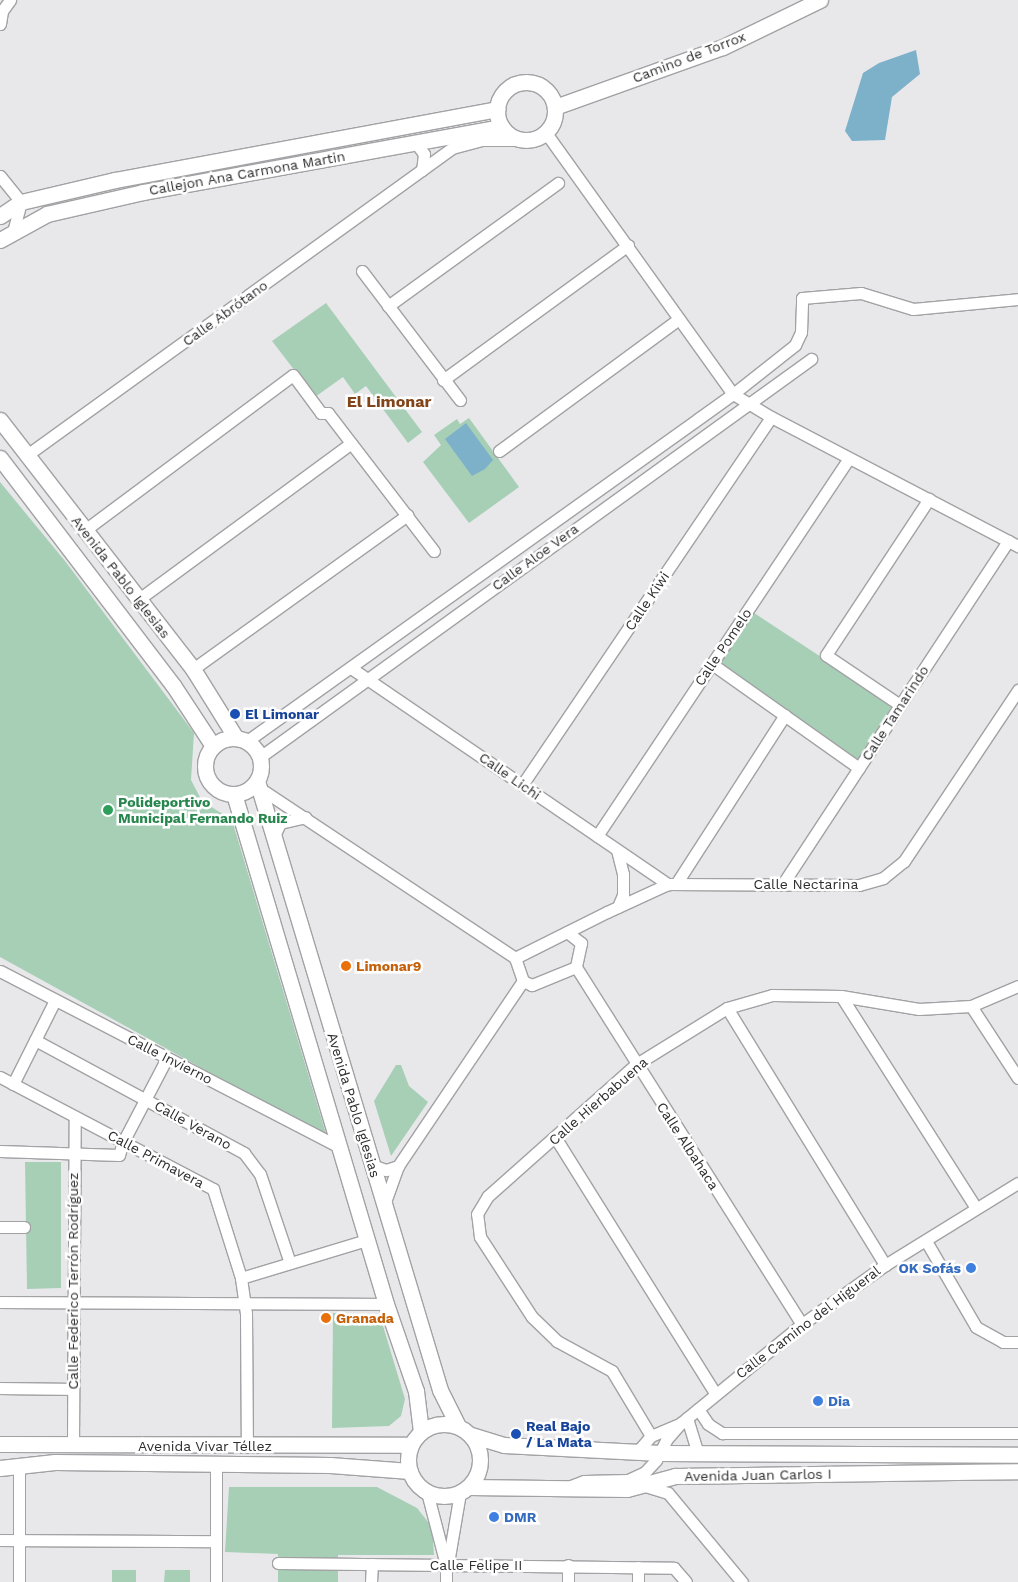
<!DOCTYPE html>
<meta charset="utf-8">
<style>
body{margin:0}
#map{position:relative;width:1018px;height:1582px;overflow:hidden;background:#e8e8eb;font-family:"Work Sans",sans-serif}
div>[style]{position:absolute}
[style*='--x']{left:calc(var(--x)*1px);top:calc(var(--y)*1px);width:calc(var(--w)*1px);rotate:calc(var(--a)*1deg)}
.green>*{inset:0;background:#a6cfb6}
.water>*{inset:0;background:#7db1ca}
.roads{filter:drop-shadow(1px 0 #a2a2a5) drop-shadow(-1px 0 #a2a2a5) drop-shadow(0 1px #a2a2a5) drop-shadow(0 -1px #a2a2a5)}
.street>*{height:11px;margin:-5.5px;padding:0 5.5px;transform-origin:5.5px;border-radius:5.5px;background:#fff}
.secondary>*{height:15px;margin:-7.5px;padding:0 7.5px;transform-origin:7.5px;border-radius:7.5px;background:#fff}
.secondary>.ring{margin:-7.5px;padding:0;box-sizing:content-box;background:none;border:15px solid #fff;border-radius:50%}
.dots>*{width:14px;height:14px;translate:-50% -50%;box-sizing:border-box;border:2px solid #fff;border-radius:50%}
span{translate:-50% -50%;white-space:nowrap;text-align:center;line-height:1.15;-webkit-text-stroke:5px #fff;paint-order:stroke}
.street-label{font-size:14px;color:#2d2d2e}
.transit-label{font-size:14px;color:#164399;font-weight:700}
.left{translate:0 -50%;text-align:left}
.leisure-label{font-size:14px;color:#27864d;font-weight:700}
.food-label{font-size:14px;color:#c56008;font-weight:700}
.shop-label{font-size:14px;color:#366cbe;font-weight:700}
.right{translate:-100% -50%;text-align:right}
.quarter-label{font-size:16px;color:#814519;font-weight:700}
</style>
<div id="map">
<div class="green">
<i style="clip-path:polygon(326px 303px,422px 432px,408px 443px,366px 386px,355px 394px,343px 377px,315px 397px,272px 341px)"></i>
<i style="clip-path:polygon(469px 418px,519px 487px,469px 523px,423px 462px,441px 445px,434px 435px,457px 419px,460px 424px)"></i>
<i style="clip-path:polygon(0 482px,65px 561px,194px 733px,191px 780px,202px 801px,232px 820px,327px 1137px,0 957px)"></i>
<i style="clip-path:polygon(751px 611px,896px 706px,857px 762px,717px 663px)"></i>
<i style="clip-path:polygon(396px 1065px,401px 1065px,409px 1086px,428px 1102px,391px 1156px,374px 1101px)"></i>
<i style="clip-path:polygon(25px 1162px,61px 1162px,61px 1288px,27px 1289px)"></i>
<i style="clip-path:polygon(333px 1313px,380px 1316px,405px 1399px,401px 1416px,389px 1426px,332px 1428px)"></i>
<i style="clip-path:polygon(229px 1487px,377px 1487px,417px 1508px,432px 1527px,434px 1555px,338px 1555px,338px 1582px,278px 1582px,278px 1554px,225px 1552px)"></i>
<i style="clip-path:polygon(112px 1570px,136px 1570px,136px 1582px,112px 1582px)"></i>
<i style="clip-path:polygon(190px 1570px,190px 1582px,164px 1582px,165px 1570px)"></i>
</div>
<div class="water">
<i style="clip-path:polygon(916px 50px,920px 74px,892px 97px,885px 140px,852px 141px,845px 131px,863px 73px,879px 63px)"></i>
<i style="clip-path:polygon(466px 423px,493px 460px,485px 469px,472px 476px,445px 439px)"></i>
</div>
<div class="roads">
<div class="street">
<i style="--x:0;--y:24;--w:13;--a:-81"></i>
<i style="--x:2;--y:11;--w:14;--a:-54"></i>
<i style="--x:546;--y:133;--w:321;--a:54.4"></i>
<i style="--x:733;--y:394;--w:44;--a:31.2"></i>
<i style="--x:771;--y:417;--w:279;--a:27.6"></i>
<i style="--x:415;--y:142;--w:15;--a:53"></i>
<i style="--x:424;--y:154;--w:16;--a:97"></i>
<i style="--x:0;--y:176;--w:33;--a:51"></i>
<i style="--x:21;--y:202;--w:28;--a:105"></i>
<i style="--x:362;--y:271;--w:162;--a:52.8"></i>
<i style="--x:388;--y:306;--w:210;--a:-35.9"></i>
<i style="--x:443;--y:380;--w:229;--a:-36.1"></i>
<i style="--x:499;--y:451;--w:223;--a:-36.3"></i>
<i style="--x:27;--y:455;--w:524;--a:-35.84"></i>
<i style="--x:452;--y:148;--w:31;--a:-15"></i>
<i style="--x:482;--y:140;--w:36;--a:0"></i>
<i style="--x:85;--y:530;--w:259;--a:-36.7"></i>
<i style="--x:293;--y:375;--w:47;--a:53.6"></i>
<i style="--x:321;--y:413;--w:7;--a:0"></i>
<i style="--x:328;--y:413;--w:174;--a:52.5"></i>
<i style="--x:139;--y:599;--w:263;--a:-36.3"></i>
<i style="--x:712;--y:664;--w:180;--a:35.3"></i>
<i style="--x:351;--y:668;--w:384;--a:34.3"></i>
<i style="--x:193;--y:669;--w:264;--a:-35.7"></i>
<i style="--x:900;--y:705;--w:89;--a:-146"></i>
<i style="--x:826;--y:655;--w:187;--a:-56.6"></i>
<i style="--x:247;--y:741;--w:597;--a:-35.53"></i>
<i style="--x:733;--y:394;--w:79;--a:-38.3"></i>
<i style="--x:795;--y:345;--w:14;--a:-65"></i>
<i style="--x:801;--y:332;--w:34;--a:-88"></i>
<i style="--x:802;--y:298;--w:59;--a:-4.8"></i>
<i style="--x:861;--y:293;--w:54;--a:17.1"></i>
<i style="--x:913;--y:309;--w:105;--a:-5.4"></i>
<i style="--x:260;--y:757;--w:680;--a:-35.84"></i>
<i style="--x:522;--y:785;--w:444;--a:-55.9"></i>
<i style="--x:261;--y:789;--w:305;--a:33.6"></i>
<i style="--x:274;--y:836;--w:14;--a:-65"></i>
<i style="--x:280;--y:823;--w:26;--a:-13"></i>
<i style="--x:597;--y:836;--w:454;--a:-56.3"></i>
<i style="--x:617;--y:850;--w:25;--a:76"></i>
<i style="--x:623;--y:874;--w:21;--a:90"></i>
<i style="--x:623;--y:895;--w:13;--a:113"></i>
<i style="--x:676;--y:884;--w:201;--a:-57.2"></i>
<i style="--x:782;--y:885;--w:412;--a:-56.7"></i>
<i style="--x:567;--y:932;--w:18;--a:38"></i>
<i style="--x:581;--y:943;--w:25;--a:102"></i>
<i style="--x:576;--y:967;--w:48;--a:157.8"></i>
<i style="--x:532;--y:985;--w:10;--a:-156"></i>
<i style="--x:523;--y:981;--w:24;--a:-109"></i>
<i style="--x:515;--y:958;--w:103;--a:-26.6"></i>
<i style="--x:607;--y:912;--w:67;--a:-24.7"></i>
<i style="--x:668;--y:884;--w:191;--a:0.3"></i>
<i style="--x:859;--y:885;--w:25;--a:-16"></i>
<i style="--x:883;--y:878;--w:27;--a:-39"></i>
<i style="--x:904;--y:861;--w:206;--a:-56.3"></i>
<i style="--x:576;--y:967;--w:423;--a:57.7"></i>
<i style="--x:0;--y:971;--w:382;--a:27.4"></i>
<i style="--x:841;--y:996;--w:251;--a:57.5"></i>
<i style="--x:971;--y:1006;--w:86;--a:56.9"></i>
<i style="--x:727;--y:1008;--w:302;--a:58.4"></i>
<i style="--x:35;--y:1040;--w:238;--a:28.4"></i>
<i style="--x:244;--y:1153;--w:26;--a:53"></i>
<i style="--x:260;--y:1174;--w:94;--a:71.4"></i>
<i style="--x:0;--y:1077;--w:241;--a:27.7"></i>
<i style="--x:213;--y:1189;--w:93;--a:72.5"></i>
<i style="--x:241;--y:1278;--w:35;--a:82"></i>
<i style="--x:246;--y:1313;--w:134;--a:89.6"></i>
<i style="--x:13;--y:1084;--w:94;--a:-63.4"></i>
<i style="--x:555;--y:1137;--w:302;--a:58"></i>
<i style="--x:0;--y:1151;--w:119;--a:1.9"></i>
<i style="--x:119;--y:1155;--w:14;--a:-73"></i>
<i style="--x:123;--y:1142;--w:95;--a:-62.4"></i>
<i style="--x:372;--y:1165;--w:15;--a:20"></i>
<i style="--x:386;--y:1170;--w:13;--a:-18"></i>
<i style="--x:384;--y:1205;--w:41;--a:-70.3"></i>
<i style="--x:398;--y:1166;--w:223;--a:-56"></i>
<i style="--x:0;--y:1227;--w:24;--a:0"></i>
<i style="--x:926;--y:1241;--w:99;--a:59.8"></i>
<i style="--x:976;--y:1327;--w:31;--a:29"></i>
<i style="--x:1003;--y:1342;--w:15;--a:0"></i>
<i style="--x:241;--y:1278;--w:132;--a:-16.8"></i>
<i style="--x:0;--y:1302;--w:386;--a:0.3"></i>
<i style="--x:0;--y:1388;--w:73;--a:0.8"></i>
<i style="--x:698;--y:1409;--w:18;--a:56"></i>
<i style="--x:708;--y:1424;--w:17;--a:33"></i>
<i style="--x:722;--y:1433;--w:296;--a:0"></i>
<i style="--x:687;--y:1418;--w:37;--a:73"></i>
<i style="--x:651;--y:1436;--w:76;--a:-121"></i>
<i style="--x:612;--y:1371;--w:63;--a:-151.4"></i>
<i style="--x:557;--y:1341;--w:35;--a:-136"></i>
<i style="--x:532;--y:1317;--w:95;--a:-123"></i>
<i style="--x:480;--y:1237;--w:23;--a:-97"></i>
<i style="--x:477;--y:1214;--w:21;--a:-59"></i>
<i style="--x:488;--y:1196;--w:197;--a:-41.7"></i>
<i style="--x:635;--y:1065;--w:108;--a:-31.8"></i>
<i style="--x:727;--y:1008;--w:47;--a:-16.1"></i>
<i style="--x:772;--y:995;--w:69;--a:0.8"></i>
<i style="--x:841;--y:996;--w:79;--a:9.5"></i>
<i style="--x:919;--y:1009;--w:52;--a:-3.3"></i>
<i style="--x:971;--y:1006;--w:51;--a:-23.1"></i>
<i style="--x:73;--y:1445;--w:328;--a:-89.7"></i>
<i style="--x:637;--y:1452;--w:21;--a:-49"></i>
<i style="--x:651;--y:1436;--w:28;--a:-23"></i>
<i style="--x:571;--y:1486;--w:14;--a:-21"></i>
<i style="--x:584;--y:1481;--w:44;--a:-1.3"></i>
<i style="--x:628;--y:1480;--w:19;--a:-25"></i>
<i style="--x:645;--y:1472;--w:16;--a:-47"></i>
<i style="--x:656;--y:1460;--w:22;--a:-63"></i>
<i style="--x:666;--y:1440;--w:23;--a:-49"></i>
<i style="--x:681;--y:1423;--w:156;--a:-39.3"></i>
<i style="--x:802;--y:1324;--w:102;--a:-35.4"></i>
<i style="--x:885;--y:1265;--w:156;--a:-31.7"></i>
<i style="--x:645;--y:1486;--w:24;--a:17"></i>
<i style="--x:668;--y:1493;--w:116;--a:50.3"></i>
<i style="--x:427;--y:1492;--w:75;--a:75.4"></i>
<i style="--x:446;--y:1565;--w:17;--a:90"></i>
<i style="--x:0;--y:1540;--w:216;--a:0.3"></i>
<i style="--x:278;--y:1563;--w:396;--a:0.7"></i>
<i style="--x:674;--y:1568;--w:18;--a:49"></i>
<i style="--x:448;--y:1563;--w:71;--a:-80.3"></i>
<i style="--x:19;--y:1582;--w:114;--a:-90"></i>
<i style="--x:216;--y:1582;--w:118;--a:-90"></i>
<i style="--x:371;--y:1582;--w:18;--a:-87"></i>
<i style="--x:568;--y:1582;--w:17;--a:-90"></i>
<i style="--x:638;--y:1582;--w:15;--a:-90"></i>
</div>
<div class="secondary">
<i class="ring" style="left:497px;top:82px;width:43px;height:43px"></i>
<i style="--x:555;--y:107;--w:178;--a:-19.7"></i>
<i style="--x:723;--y:47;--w:108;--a:-25.9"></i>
<i style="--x:0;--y:216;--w:25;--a:-34"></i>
<i style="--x:21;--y:202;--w:97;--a:-13.2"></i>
<i style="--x:115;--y:180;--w:389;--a:-10.5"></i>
<i style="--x:0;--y:240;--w:54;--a:-29"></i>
<i style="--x:47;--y:214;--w:98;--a:-12.9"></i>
<i style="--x:143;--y:192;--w:364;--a:-10.3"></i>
<i style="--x:0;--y:420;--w:315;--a:52.2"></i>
<i style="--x:193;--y:669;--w:81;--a:58.1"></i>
<i style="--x:0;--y:458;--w:285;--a:52.7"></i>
<i style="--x:173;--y:685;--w:73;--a:56.7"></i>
<i class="ring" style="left:205px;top:738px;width:41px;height:41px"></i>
<i style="--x:257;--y:781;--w:636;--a:73.27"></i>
<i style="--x:440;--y:1390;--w:40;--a:63.4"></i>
<i style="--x:234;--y:794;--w:532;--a:73.4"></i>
<i style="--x:386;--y:1304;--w:92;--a:71"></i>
<i style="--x:416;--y:1391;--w:41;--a:83"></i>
<i class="ring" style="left:408px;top:1424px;width:57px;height:57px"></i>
<i style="--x:471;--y:1435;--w:34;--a:17"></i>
<i style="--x:504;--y:1445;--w:156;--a:2.9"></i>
<i style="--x:660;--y:1453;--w:358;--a:0.3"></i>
<i style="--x:0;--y:1444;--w:411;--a:0.1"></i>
<i style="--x:0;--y:1468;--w:55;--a:-6.2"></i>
<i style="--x:55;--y:1462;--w:275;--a:0.6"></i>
<i style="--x:330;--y:1465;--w:80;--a:4.3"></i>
<i style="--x:469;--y:1487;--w:158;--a:0.7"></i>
<i style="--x:627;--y:1489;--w:50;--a:-15.2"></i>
<i style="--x:675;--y:1476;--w:343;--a:-0.8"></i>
</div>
</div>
<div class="dots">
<i style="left:235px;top:714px;background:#1a4fb4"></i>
<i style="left:108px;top:810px;background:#2e9e5b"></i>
<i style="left:346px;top:966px;background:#e8710a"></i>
<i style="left:971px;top:1268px;background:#3f7fe0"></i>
<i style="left:326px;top:1318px;background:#e8710a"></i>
<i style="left:818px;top:1401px;background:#3f7fe0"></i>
<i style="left:516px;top:1434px;background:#1a4fb4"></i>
<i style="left:494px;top:1517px;background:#3f7fe0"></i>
</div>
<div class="street-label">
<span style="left:689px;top:57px;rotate:-21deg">Camino de Torrox</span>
<span style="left:247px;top:173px;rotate:-10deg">Callejon Ana Carmona Martin</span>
<span style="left:225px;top:313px;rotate:-36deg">Calle Abrótano</span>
<span style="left:535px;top:557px;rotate:-36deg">Calle Aloe Vera</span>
<span style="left:121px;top:577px;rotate:52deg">Avenida Pablo Iglesias</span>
<span style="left:647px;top:601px;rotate:-56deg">Calle Kiwi</span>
<span style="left:723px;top:647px;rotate:-56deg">Calle Pomelo</span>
<span style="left:895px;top:713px;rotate:-57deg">Calle Tamarindo</span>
<span style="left:510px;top:776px;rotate:35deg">Calle Lichi</span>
<span style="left:806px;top:884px">Calle Nectarina</span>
<span style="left:170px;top:1059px;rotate:27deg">Calle Invierno</span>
<span style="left:598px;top:1101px;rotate:-41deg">Calle Hierbabuena</span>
<span style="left:354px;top:1105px;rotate:73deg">Avenida Pablo Iglesias</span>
<span style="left:193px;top:1125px;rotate:29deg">Calle Verano</span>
<span style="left:688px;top:1146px;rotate:57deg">Calle Albahaca</span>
<span style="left:156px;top:1159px;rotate:28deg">Calle Primavera</span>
<span style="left:73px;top:1281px;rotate:-90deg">Calle Federico Terrón Rodríguez</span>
<span style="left:808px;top:1322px;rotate:-37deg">Calle Camino del Higueral</span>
<span style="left:205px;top:1446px">Avenida Vivar Téllez</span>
<span style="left:758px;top:1475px;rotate:-1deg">Avenida Juan Carlos I</span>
<span style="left:476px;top:1565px">Calle Felipe II</span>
</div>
<div class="transit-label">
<span class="left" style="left:245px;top:714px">El Limonar</span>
<span class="left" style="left:526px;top:1434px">Real Bajo<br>/ La Mata</span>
</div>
<div class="leisure-label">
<span class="left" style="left:118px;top:810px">Polideportivo<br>Municipal Fernando Ruiz</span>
</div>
<div class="food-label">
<span class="left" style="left:356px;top:966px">Limonar9</span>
<span class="left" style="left:336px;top:1318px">Granada</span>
</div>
<div class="shop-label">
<span class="right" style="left:961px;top:1268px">OK Sofás</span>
<span class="left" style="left:828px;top:1401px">Dia</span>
<span class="left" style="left:504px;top:1517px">DMR</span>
</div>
<div class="quarter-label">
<span style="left:389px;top:402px">El Limonar</span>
</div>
</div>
